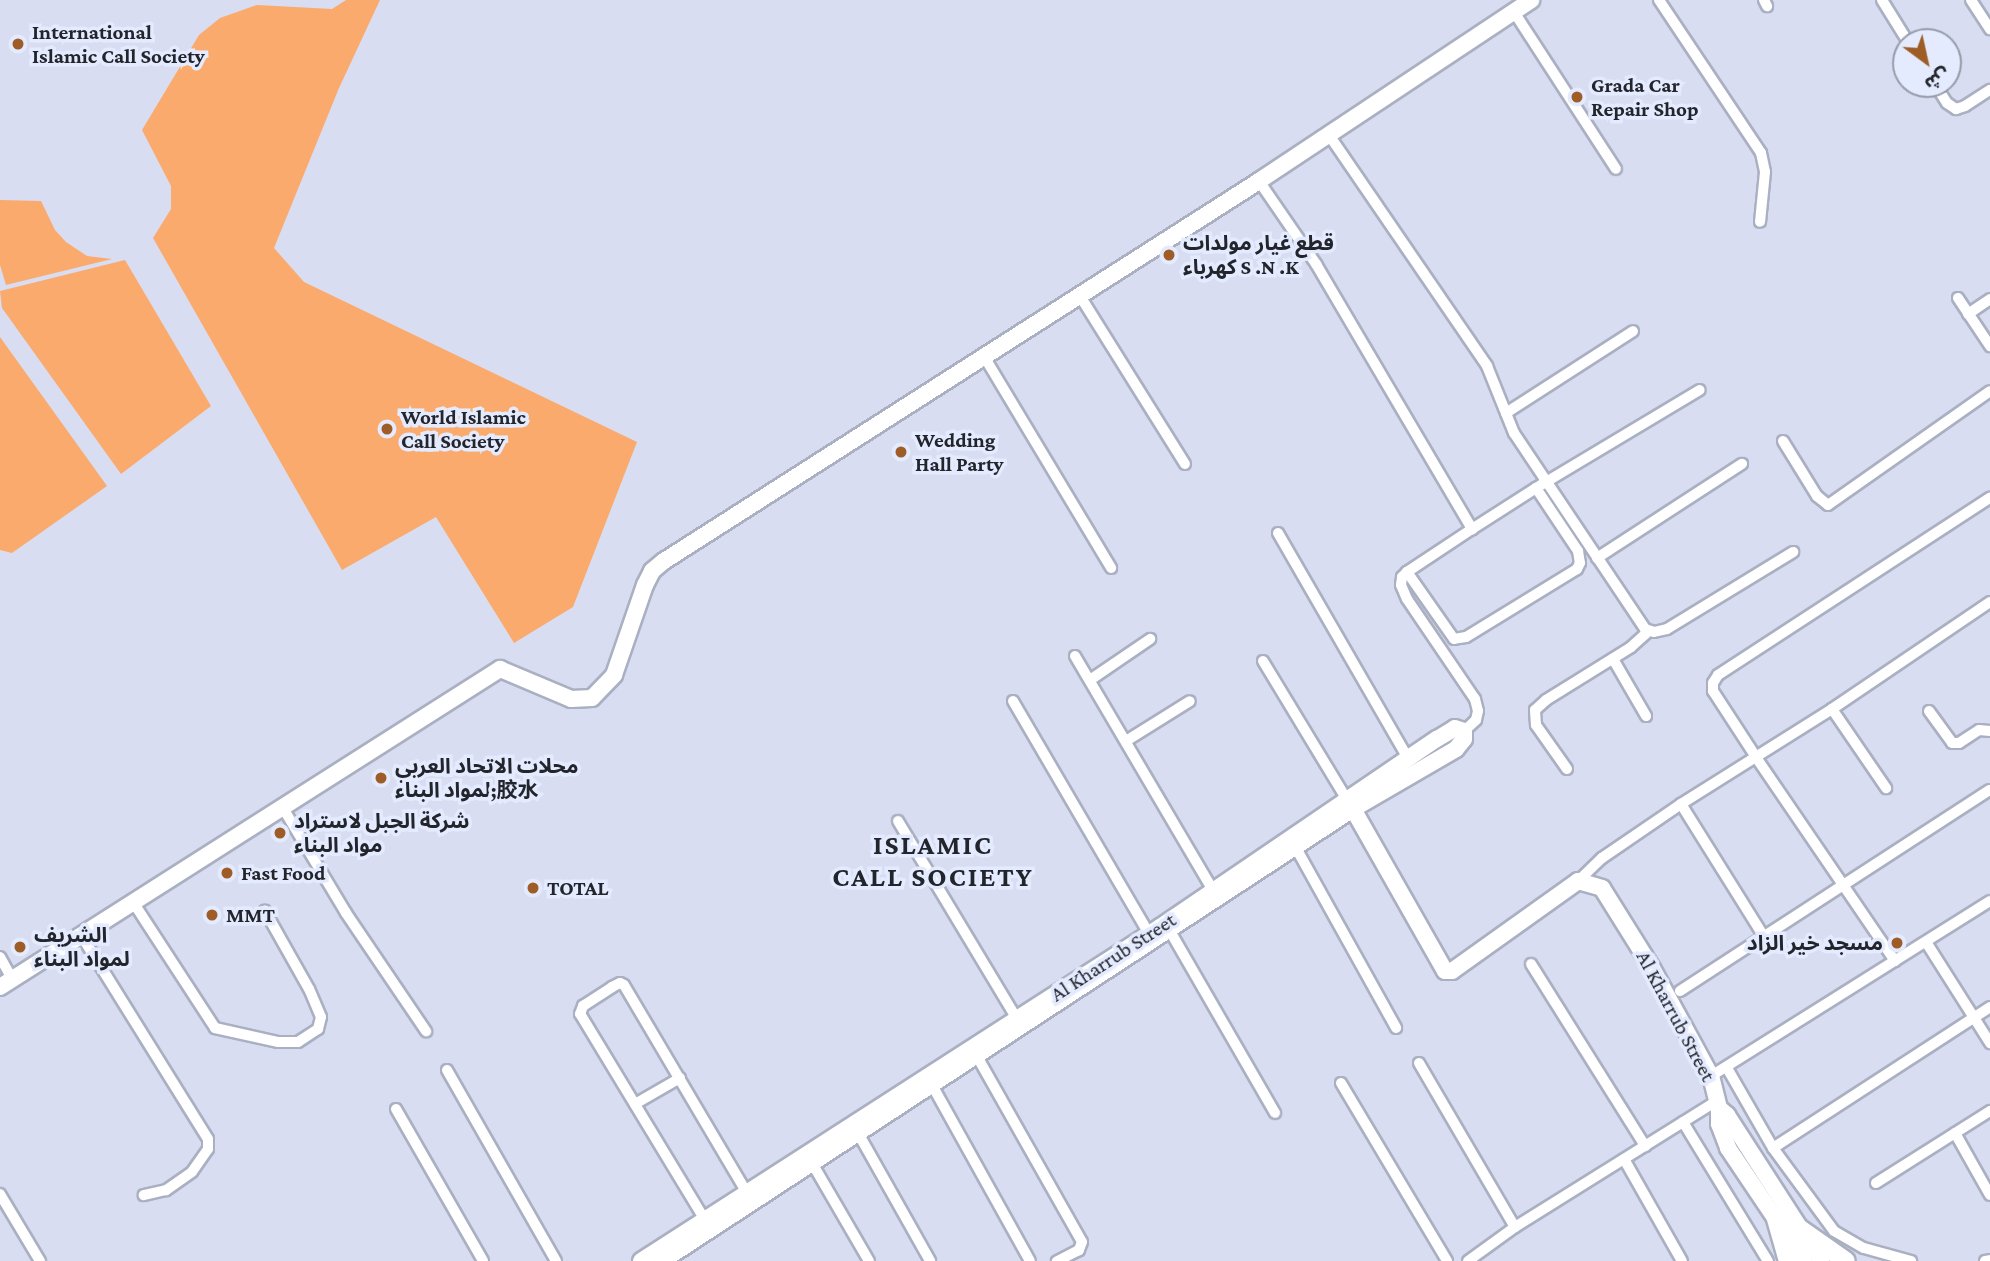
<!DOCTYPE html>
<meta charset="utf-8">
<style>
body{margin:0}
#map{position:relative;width:1990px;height:1261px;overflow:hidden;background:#d8ddf1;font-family:"Crimson Pro","Noto Sans Arabic","Noto Sans SC",serif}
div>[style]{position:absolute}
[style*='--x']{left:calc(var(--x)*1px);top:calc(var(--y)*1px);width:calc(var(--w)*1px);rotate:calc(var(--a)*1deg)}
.green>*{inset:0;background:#fbaa6d}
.roads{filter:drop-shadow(2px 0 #aab0c2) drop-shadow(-2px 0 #aab0c2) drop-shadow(0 2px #aab0c2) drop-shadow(0 -2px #aab0c2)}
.street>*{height:10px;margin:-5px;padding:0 5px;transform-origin:5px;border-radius:5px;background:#fff}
.secondary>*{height:16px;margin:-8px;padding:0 8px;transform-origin:8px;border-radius:8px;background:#fff}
.primary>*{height:18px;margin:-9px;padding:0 9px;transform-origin:9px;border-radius:9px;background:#fff}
.dots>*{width:19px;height:19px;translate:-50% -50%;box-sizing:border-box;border:4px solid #e5ebfe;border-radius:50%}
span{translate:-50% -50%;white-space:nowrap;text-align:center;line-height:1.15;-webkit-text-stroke:7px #e5ebfe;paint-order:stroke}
.poi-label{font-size:21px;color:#23252c;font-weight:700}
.left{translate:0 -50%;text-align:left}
.right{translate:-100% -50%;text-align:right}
.street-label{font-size:21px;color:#23252c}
.district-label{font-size:28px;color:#23252c;font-weight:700;letter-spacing:2px}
.north{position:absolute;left:1892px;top:28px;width:70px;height:70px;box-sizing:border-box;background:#e5ebfe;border:2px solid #979caa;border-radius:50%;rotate:147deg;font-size:19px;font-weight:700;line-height:28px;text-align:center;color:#23252c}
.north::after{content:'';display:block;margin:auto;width:24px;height:32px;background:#9e5d27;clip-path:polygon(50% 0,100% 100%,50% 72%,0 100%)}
</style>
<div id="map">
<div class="green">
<i style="clip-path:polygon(346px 0,380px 0,339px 88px,274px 248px,304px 282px,637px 442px,573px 607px,514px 643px,436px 517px,342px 570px,153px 238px,171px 209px,171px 186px,142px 130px,199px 35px,220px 18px,257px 5px,332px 9px)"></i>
<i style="clip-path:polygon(0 200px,41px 201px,55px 230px,66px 242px,87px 256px,112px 259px,6px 285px,0 265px)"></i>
<i style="clip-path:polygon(125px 260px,211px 406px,121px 474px,2px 308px,0 291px)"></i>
<i style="clip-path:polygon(0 337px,107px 486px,12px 553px,0 550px)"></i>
</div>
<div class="roads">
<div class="street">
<i style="--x:1659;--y:0;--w:184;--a:56.3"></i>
<i style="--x:1761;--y:153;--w:19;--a:78"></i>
<i style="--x:1765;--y:172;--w:50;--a:95.7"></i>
<i style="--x:1764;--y:0;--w:7;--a:63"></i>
<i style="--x:1882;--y:0;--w:49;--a:58.2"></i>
<i style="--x:1971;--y:0;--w:35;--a:57"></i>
<i style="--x:1514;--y:12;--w:187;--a:57"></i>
<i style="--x:1935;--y:84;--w:22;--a:58"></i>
<i style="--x:1947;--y:103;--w:11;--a:34"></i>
<i style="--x:1956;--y:109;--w:9;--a:-18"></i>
<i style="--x:1965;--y:106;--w:30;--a:-33"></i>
<i style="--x:1329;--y:135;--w:280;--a:55.6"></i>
<i style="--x:1487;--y:366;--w:72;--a:68.1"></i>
<i style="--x:1514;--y:433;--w:236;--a:56.2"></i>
<i style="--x:1645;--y:629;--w:9;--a:18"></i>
<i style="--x:1654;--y:632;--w:13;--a:-13"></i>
<i style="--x:1667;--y:629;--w:148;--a:-31.4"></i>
<i style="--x:1259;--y:181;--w:101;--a:55.5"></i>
<i style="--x:1316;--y:264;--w:308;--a:59.5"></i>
<i style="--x:1080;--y:296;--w:198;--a:58"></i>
<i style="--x:1958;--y:298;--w:58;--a:56.3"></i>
<i style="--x:1968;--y:314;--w:27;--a:-34"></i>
<i style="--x:985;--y:358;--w:245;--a:59"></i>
<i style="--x:1506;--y:413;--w:151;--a:-32.8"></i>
<i style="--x:1783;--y:441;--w:65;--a:58.3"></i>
<i style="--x:1817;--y:496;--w:14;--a:39"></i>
<i style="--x:1828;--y:505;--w:198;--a:-35.1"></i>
<i style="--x:1536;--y:488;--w:76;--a:56.3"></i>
<i style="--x:1578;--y:551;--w:12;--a:81"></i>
<i style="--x:1580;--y:563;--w:7;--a:117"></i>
<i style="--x:1577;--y:569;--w:130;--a:148.5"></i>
<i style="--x:1466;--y:637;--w:12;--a:171"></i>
<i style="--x:1454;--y:639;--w:82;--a:-125"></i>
<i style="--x:1407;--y:572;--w:78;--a:-33.5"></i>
<i style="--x:1472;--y:529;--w:76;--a:-32.6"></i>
<i style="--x:1536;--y:488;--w:12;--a:-31"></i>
<i style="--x:1546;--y:482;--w:179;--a:-30.9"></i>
<i style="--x:1278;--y:533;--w:260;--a:60"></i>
<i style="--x:1597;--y:558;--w:173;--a:-33"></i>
<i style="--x:1407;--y:572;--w:7;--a:135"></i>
<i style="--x:1402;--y:577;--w:8;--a:97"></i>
<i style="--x:1401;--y:585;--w:15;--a:67"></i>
<i style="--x:1407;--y:599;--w:121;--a:55.8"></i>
<i style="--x:1475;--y:699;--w:12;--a:76"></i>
<i style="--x:1478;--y:711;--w:9;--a:103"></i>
<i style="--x:1476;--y:720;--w:16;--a:137"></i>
<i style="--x:1075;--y:656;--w:272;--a:59.5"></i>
<i style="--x:1613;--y:659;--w:66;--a:59.9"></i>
<i style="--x:1263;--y:661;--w:160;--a:58.8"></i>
<i style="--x:1090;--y:680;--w:73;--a:-34.3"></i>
<i style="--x:1013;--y:701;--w:270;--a:59.7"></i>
<i style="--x:1832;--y:709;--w:96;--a:55.6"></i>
<i style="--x:1929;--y:711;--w:39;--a:54"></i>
<i style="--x:1952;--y:743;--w:7;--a:0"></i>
<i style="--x:1959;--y:743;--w:24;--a:-33"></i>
<i style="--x:1979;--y:730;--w:11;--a:5"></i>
<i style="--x:1126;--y:741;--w:75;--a:-32"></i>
<i style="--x:1567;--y:769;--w:54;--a:-125.2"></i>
<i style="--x:1536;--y:725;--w:15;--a:-94"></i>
<i style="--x:1535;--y:710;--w:15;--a:-42"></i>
<i style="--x:1546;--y:700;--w:100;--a:-31.9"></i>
<i style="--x:1631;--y:647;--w:24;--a:-42"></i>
<i style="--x:1681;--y:804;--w:155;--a:58"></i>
<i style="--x:283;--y:808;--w:122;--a:59"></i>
<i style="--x:346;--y:913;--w:143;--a:55.9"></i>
<i style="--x:898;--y:821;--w:231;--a:59"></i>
<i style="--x:1296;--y:848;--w:206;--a:60.9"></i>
<i style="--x:1578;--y:881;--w:33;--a:-44"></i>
<i style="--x:1602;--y:858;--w:96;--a:-34.4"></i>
<i style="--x:1681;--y:804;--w:178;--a:-32.2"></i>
<i style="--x:1832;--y:709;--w:191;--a:-34.1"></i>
<i style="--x:133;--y:902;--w:150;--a:56.9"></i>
<i style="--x:215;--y:1028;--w:65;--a:12.5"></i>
<i style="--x:278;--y:1042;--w:20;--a:0"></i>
<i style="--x:298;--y:1042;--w:24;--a:-33"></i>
<i style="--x:318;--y:1029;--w:12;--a:-76"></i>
<i style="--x:321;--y:1017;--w:30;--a:-113"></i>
<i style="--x:309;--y:989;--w:90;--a:-119.4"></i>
<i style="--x:1170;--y:931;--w:210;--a:60"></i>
<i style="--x:81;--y:935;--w:240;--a:58.1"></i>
<i style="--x:208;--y:1139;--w:10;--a:90"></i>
<i style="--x:208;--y:1149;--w:28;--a:125"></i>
<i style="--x:192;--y:1172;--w:32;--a:145"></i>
<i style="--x:166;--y:1190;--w:23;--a:167"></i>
<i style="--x:1926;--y:942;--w:120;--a:57.6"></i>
<i style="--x:0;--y:957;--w:25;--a:61"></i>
<i style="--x:1895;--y:961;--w:247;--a:-124.3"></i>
<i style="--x:1756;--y:757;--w:79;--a:-123.1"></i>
<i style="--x:1713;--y:691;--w:8;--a:-90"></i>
<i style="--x:1713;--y:683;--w:9;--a:-58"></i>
<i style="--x:1718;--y:675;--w:325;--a:-33.1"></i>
<i style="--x:1531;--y:964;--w:215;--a:57.9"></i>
<i style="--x:1680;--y:991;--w:369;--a:-33"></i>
<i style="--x:974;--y:1051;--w:219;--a:60.5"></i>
<i style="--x:1082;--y:1242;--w:9;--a:111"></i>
<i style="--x:1079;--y:1250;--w:25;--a:153"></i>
<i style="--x:1419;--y:1063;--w:190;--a:59.7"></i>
<i style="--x:1727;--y:1068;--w:92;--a:60.1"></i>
<i style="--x:1773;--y:1148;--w:103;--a:53.7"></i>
<i style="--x:1834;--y:1231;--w:34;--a:30"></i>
<i style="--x:1864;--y:1248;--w:49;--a:15.5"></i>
<i style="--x:447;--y:1070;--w:220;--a:60.3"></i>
<i style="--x:1711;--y:1076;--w:329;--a:-32.1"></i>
<i style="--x:1341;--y:1083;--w:207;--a:59.2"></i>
<i style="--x:932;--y:1085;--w:201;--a:60.9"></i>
<i style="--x:635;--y:1104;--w:52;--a:-30"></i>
<i style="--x:396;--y:1109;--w:175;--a:60.2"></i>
<i style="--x:1683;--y:1122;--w:163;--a:58.6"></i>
<i style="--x:858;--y:1133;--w:147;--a:60.6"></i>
<i style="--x:1955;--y:1133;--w:71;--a:60.6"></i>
<i style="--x:1773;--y:1148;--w:259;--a:-33"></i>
<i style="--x:1624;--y:1159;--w:117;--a:60.4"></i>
<i style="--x:812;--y:1163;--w:113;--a:59.8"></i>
<i style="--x:1876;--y:1183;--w:135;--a:-32.3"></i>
<i style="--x:0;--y:1194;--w:78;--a:59.2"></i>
<i style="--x:705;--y:1220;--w:241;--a:-121.2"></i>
<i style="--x:580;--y:1014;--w:9;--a:-69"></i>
<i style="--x:583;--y:1006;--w:35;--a:-33"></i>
<i style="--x:612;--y:987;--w:9;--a:-27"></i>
<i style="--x:620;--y:983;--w:4;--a:27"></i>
<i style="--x:624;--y:985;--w:242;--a:59.4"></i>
<i style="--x:1468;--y:1261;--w:58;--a:-35.9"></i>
<i style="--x:1515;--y:1227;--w:238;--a:-32"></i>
<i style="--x:1985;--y:1261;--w:5;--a:-11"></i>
</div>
<div class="secondary">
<i style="--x:1353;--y:809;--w:186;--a:60.4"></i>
<i style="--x:1445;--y:971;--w:7;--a:0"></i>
<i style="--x:1452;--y:971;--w:155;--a:-35.5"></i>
<i style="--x:1578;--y:881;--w:25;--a:16"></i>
<i style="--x:1602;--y:888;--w:94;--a:58"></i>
<i style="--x:1652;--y:968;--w:123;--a:61.4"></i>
<i style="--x:1711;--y:1076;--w:33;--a:76"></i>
<i style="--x:1719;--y:1108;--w:16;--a:90"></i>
<i style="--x:1719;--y:1124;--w:26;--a:69"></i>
<i style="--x:1728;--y:1148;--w:136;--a:56.1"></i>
<i style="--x:0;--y:987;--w:593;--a:-32.46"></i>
<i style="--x:500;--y:669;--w:77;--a:22.9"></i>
<i style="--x:571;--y:699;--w:21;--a:-3"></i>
<i style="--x:592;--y:698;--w:32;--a:-46"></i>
<i style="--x:614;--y:675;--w:95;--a:-71"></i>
<i style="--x:645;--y:585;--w:16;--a:-63"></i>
<i style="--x:652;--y:571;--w:16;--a:-40"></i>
<i style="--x:664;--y:561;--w:706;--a:-32.56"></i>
<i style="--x:1259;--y:181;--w:327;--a:-33.6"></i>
<i style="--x:1719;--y:1108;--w:11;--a:41"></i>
<i style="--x:1727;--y:1115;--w:174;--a:57.2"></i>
<i style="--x:641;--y:1261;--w:617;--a:-32.76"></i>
<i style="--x:1160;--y:927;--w:335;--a:-34.2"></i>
<i style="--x:1437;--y:739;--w:21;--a:-31"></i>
<i style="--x:1455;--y:728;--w:9;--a:18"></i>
<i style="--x:1464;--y:731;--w:8;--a:90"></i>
<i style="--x:1464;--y:739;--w:13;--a:129"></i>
<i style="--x:1456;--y:749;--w:119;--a:149.8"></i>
<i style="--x:1353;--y:809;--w:826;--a:146.81"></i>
</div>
<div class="primary">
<i style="--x:1776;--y:1219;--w:44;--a:74.1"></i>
<i style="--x:1799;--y:1228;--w:57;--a:35.1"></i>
</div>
</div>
<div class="dots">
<i style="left:18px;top:44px;background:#9e5d27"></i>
<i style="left:1577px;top:97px;background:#9e5d27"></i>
<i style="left:1169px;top:255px;background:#9e5d27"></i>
<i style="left:387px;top:429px;background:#9e5d27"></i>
<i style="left:901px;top:452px;background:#9e5d27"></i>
<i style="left:381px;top:778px;background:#9e5d27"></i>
<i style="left:280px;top:833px;background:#9e5d27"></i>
<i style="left:227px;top:873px;background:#9e5d27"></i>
<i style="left:533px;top:888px;background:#9e5d27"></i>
<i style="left:212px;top:915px;background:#9e5d27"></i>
<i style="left:1897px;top:943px;background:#9e5d27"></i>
<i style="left:20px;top:947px;background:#9e5d27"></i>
</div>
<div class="poi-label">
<span class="left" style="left:32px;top:44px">International<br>Islamic Call Society</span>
<span class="left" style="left:1591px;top:97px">Grada Car<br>Repair Shop</span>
<span class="left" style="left:1183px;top:255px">قطع غيار مولدات<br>كهرباء S .N .K</span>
<span class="left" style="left:401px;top:429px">World Islamic<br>Call Society</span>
<span class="left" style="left:915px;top:452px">Wedding<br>Hall Party</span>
<span class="left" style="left:395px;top:778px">محلات الاتحاد العربي<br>لمواد البناء;胶水</span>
<span class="left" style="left:294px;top:833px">شركة الجبل لاستراد<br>مواد البناء</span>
<span class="left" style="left:241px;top:873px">Fast Food</span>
<span class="left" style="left:547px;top:888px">TOTAL</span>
<span class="left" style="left:226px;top:915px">MMT</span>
<span class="left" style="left:34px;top:947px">الشريف<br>لمواد البناء</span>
<span class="right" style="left:1883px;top:943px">مسجد خير الزاد</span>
</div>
<div class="street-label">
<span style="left:1113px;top:957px;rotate:-33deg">Al Kharrub Street</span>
<span style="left:1676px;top:1016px;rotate:62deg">Al Kharrub Street</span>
</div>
<div class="district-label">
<span style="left:933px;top:861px">ISLAMIC<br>CALL SOCIETY</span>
</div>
<div class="north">ش</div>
</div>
